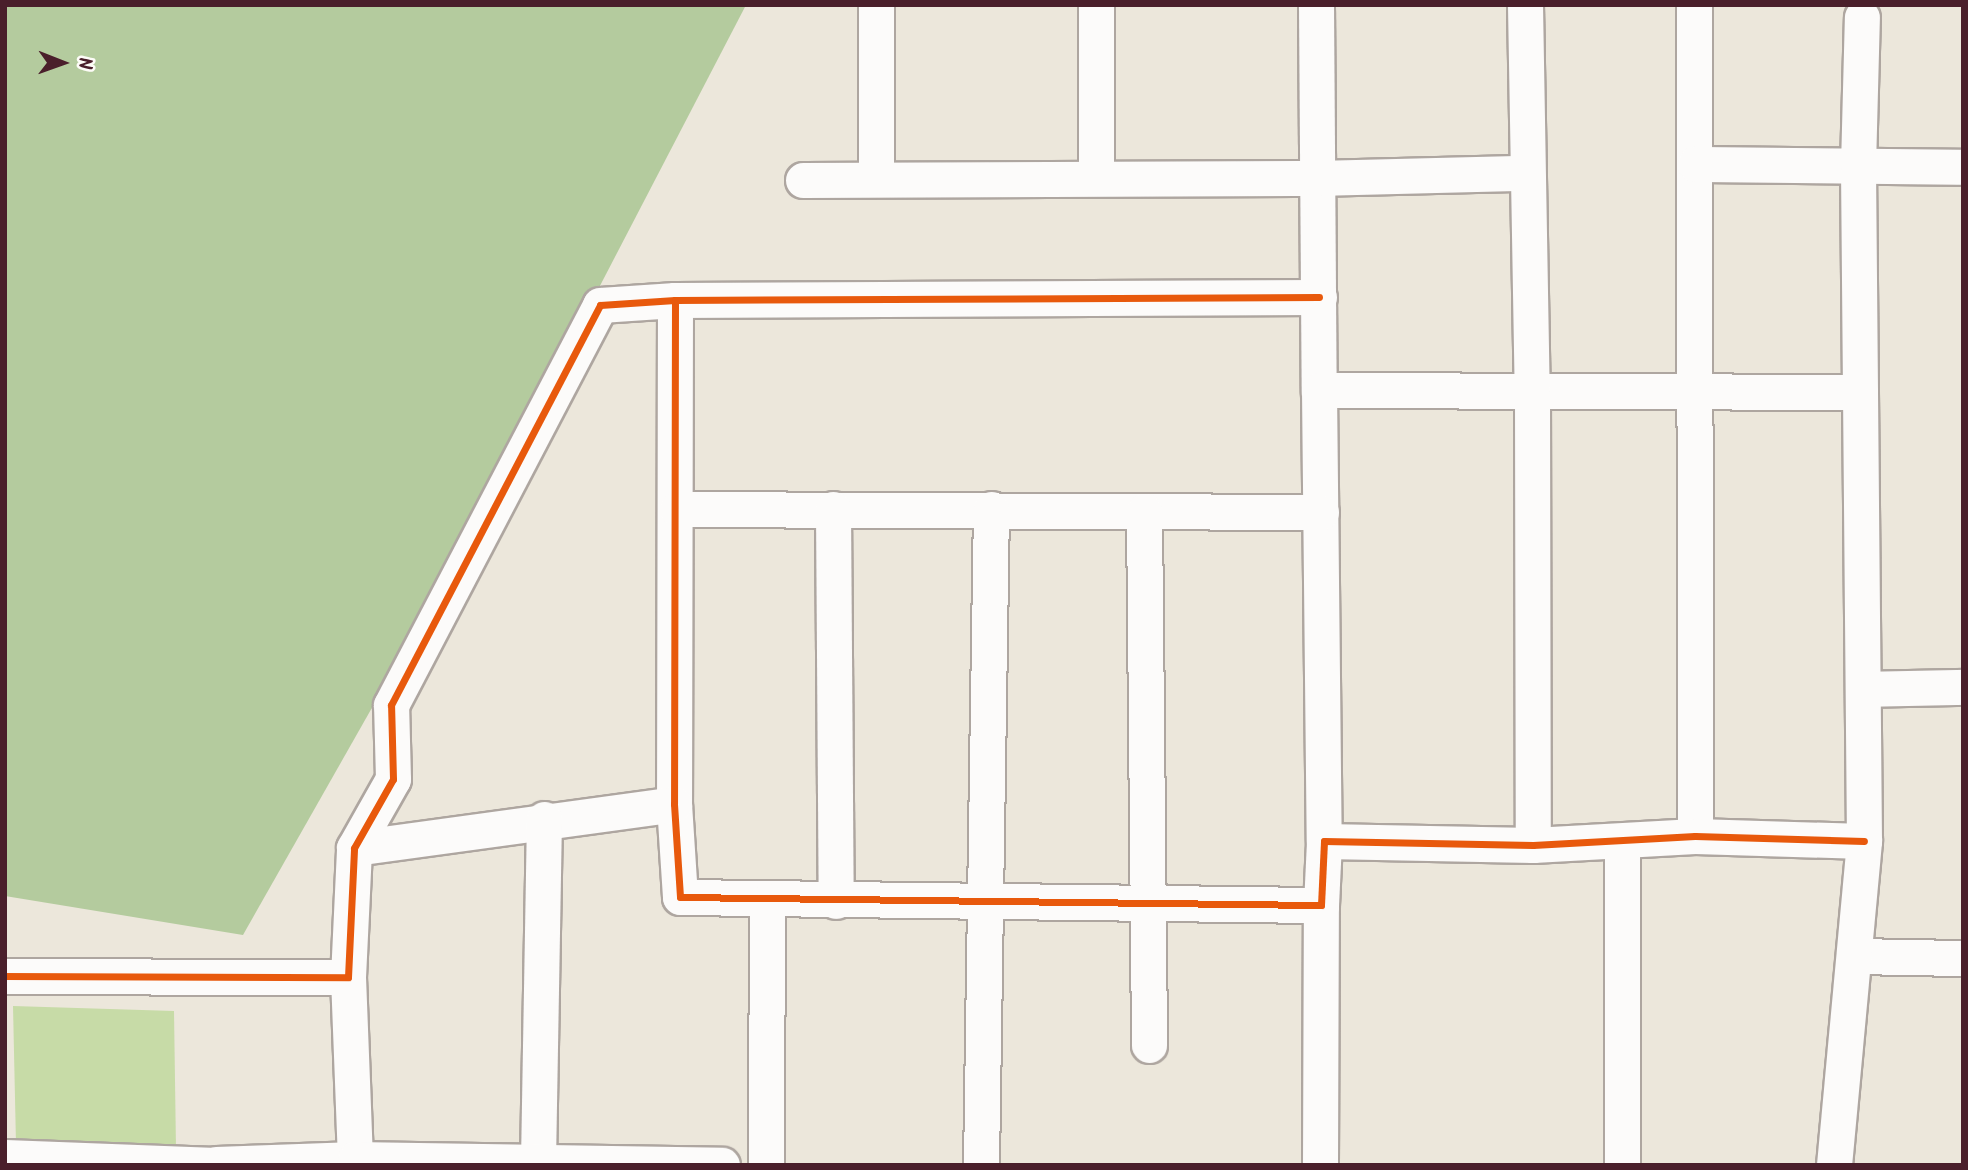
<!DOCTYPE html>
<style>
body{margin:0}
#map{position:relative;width:1968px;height:1170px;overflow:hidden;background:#ece7db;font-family:Kalam,sans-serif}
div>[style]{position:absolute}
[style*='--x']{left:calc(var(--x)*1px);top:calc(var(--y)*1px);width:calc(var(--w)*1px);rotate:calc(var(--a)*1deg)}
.green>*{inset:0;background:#c7dba7}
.forest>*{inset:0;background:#b4cb9e}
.roads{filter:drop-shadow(2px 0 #aea6a0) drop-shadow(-2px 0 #aea6a0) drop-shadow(0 2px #aea6a0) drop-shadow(0 -2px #aea6a0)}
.street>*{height:35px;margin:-17.5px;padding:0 17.5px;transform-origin:17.5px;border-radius:17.5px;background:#fcfbfa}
.cycleway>*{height:7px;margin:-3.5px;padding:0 3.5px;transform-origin:3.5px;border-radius:3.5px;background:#e8590c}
span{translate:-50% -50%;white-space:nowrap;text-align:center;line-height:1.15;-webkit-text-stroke:6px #fdfcf7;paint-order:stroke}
.frame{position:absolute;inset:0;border:7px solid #4a1f2b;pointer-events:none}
.north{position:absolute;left:28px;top:28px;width:70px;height:70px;-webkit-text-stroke:5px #fdfcf7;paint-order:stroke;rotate:91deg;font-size:19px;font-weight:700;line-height:28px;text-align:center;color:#4a1f2b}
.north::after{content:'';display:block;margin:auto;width:24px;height:32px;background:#4a1f2b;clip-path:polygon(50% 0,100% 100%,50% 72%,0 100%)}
</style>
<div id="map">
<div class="green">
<i style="clip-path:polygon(13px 1006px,174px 1011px,176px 1149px,16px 1144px)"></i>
</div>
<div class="forest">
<i style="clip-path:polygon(5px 5px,746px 5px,474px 528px,243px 935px,5px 896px)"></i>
</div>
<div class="roads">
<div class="street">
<i style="--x:1096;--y:5;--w:171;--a:90"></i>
<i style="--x:1316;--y:5;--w:385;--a:89.6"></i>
<i style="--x:1319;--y:390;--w:541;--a:0.21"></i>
<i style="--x:1525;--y:5;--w:387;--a:89"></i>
<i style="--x:1532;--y:392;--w:453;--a:89.9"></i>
<i style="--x:1694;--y:5;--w:831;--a:89.93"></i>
<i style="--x:1695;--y:164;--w:268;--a:0.6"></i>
<i style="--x:876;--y:179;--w:174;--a:-90"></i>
<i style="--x:803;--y:180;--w:513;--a:-0.22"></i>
<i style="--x:1316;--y:178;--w:210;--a:-1.4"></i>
<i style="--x:675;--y:300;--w:504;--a:90.11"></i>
<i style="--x:674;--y:804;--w:93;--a:86.3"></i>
<i style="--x:680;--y:897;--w:641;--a:0.72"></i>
<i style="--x:1321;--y:905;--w:64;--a:-87.3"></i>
<i style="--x:1324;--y:841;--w:209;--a:1.1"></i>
<i style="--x:1533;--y:845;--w:162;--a:-3.2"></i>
<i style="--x:1695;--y:836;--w:169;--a:1.7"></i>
<i style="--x:1319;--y:390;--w:451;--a:89.4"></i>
<i style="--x:677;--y:509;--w:644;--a:0.27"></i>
<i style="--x:833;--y:509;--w:392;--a:89.6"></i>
<i style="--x:1144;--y:511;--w:534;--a:89.46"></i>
<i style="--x:1864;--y:689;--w:99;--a:-1.2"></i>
<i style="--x:1622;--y:843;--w:322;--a:90"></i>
<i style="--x:354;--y:848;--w:323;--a:-7.8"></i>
<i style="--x:1855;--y:956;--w:108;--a:1.1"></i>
<i style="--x:5;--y:976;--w:343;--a:0.2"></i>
<i style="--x:348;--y:977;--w:129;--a:-87.3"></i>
<i style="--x:354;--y:848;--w:79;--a:-60.5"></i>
<i style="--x:393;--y:779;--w:74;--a:-91.5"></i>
<i style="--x:391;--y:705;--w:451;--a:-62.4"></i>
<i style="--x:600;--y:305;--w:75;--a:-3.8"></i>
<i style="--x:675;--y:300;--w:644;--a:-0.27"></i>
<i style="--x:348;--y:977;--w:182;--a:87.8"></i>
<i style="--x:5;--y:1157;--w:211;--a:2.2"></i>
<i style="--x:538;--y:1161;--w:342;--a:-89"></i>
<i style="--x:216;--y:1164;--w:139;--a:-2.1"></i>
<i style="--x:355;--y:1159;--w:367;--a:0.9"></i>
<i style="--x:766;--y:1165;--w:264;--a:-89.8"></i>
<i style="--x:981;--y:1165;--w:656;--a:-89.13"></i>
<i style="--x:1320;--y:1165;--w:260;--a:-89.8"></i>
<i style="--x:1834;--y:1165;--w:325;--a:-84.7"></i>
<i style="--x:1864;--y:841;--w:675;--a:-90.51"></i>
<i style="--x:1858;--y:166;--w:149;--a:-88.5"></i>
</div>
</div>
<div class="cycleway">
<i style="--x:675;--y:300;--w:504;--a:90.11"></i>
<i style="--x:674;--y:804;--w:93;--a:86.3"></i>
<i style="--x:680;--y:897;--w:641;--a:0.72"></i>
<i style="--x:1321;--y:905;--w:64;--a:-87.3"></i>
<i style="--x:1324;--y:841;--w:209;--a:1.1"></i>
<i style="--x:1533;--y:845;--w:162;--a:-3.2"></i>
<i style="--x:1695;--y:836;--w:169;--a:1.7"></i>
<i style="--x:5;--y:976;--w:343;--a:0.2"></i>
<i style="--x:348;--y:977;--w:129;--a:-87.3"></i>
<i style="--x:354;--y:848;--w:79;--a:-60.5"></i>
<i style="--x:393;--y:779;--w:74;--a:-91.5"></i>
<i style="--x:391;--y:705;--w:451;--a:-62.4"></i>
<i style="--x:600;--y:305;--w:75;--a:-3.8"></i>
<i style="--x:675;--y:300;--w:644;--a:-0.27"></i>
</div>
<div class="frame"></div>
<div class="north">N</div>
</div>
